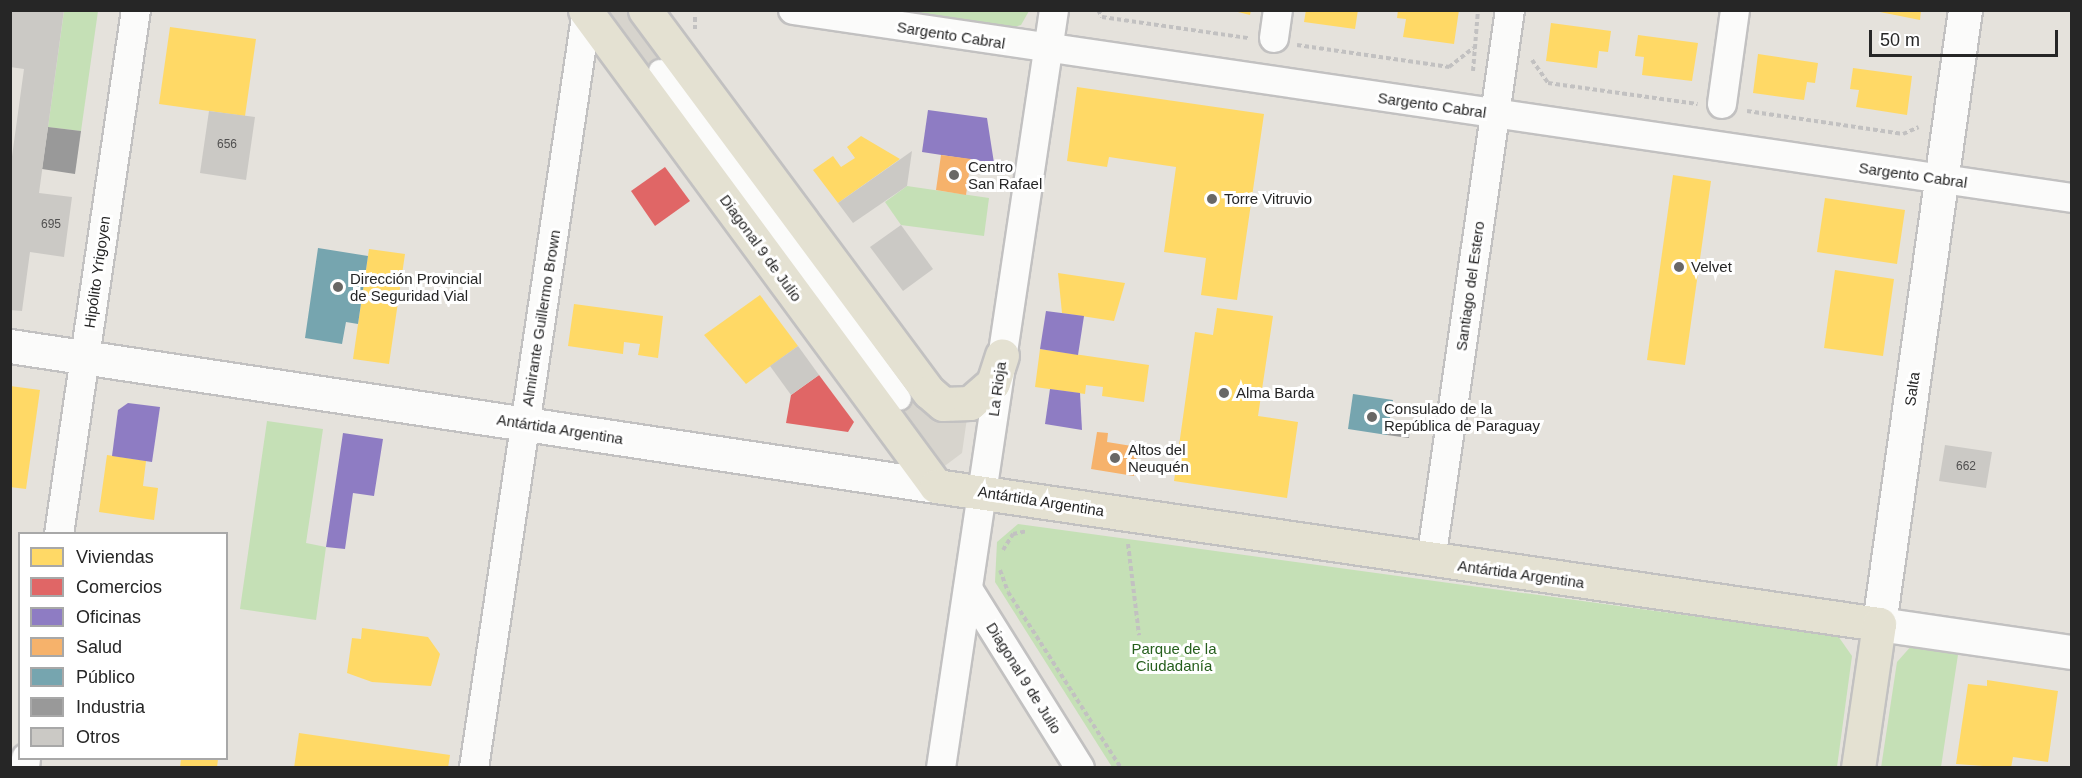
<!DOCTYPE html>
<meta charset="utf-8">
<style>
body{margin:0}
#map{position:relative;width:2082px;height:778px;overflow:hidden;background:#e5e2dc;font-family:Helvetica,sans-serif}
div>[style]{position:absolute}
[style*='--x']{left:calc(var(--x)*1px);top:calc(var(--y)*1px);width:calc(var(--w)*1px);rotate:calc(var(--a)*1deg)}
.green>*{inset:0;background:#c5e0b6}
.plaza>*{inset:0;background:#d7d4cd}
.homes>*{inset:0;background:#ffd966}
.shops>*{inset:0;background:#e06666}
.offices>*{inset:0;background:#8e7cc3}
.health>*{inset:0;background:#f6b26b}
.public>*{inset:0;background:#76a5af}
.industry>*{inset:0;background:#999}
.building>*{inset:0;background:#cbc9c5}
.path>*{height:4px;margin-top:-2px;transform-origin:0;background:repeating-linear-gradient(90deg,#c2c1c1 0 4.5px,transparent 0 7.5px)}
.roads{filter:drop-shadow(2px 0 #c2c1c1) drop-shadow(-2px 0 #c2c1c1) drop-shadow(0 2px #c2c1c1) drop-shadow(0 -2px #c2c1c1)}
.pedestrian>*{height:22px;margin:-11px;padding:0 11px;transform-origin:11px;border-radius:11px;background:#fbfbfa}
.minor>*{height:28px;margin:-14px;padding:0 14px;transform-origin:14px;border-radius:14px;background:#fbfbfa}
.tertiary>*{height:33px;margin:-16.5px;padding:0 16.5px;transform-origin:16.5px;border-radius:16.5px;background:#fbfbfa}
.secondary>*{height:33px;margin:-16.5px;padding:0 16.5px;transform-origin:16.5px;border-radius:16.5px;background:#fbfbfa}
.primary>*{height:33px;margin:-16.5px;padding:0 16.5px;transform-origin:16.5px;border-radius:16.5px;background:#e4e1d2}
.dots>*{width:16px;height:16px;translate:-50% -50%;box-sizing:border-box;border:3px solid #fff;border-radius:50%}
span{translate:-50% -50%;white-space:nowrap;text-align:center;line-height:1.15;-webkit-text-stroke:6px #fff;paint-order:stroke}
.number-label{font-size:12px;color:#515050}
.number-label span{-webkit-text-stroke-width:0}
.street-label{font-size:15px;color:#262626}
.poi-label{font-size:15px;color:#262626}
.left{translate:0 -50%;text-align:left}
.park-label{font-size:15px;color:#255e1c}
.frame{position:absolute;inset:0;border:12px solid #262626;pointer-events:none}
.legend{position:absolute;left:18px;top:532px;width:210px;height:228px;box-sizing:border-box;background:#fff;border:2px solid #a8a8a8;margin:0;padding:8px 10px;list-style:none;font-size:18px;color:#262626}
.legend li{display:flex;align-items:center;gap:12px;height:30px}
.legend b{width:30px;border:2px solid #a8a8a8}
.scale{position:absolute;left:1869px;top:30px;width:189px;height:27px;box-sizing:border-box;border:3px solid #262626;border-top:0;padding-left:8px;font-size:18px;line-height:21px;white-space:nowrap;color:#262626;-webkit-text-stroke:4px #fff;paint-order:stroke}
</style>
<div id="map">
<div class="green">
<i style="clip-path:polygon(64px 11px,98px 11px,81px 131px,48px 127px)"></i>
<i style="clip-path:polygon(886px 11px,1029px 11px,1021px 25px,1011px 28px)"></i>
<i style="clip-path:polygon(907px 186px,989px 198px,984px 236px,901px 225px,885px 202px)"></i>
<i style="clip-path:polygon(267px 421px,323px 429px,306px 543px,326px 547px,316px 620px,240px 609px)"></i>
<i style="clip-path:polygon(1018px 524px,1838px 636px,1852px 656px,1837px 767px,1112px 767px,995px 582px,997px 542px)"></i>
<i style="clip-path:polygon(1913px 644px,1959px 648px,1941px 767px,1881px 768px,1897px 662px)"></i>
</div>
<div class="plaza">
<i style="clip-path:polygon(611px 11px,635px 11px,672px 62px,647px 79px,607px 17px)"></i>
<i style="clip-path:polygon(913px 389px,967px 418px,962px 453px,942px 468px,886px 408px)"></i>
</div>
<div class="homes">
<i style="clip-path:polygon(1230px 10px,1251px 10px,1250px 15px)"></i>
<i style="clip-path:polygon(1306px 10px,1358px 10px,1355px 29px,1304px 22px)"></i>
<i style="clip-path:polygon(1398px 10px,1459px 10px,1454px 44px,1403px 37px,1406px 19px,1397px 18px)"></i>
<i style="clip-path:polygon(1870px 10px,1921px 10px,1920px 20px)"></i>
<i style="clip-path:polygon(1551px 23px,1611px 31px,1608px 52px,1599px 51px,1597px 68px,1546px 61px)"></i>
<i style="clip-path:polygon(170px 27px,256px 39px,245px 116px,159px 104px)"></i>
<i style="clip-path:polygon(1638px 35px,1698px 43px,1692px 81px,1642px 75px,1644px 57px,1635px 56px)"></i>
<i style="clip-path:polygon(1758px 54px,1818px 63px,1815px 83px,1807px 82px,1804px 100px,1753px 93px)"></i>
<i style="clip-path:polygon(1853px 68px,1912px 76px,1907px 115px,1856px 107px,1859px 90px,1850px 89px)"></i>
<i style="clip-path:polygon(1077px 87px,1264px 114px,1237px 300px,1201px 295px,1206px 258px,1164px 252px,1176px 167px,1109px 157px,1107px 167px,1067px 161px)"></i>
<i style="clip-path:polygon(861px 136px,900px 159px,838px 203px,813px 170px,833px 156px,841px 167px,855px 158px,847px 147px)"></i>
<i style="clip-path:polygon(1673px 175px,1711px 181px,1685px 365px,1647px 360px)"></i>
<i style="clip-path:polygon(1825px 198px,1905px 210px,1897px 264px,1817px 252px)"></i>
<i style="clip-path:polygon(369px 249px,405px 254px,389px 364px,353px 359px)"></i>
<i style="clip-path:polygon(1835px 270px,1894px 279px,1883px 356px,1824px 348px)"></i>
<i style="clip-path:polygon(1058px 273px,1125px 283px,1114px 321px,1062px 313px)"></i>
<i style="clip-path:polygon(760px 295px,798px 346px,746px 384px,704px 335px)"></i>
<i style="clip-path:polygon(574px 304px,663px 316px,658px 358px,638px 355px,640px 344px,624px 342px,623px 354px,568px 346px)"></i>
<i style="clip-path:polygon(1217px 308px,1273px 316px,1258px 416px,1298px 422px,1287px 498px,1174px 481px,1195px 332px,1213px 335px)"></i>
<i style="clip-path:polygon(1040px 349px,1149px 365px,1144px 402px,1102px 396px,1103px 387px,1086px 385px,1085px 394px,1035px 387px)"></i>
<i style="clip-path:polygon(10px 386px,40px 390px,26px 489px,10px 487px)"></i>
<i style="clip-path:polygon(107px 455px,146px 461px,143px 486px,158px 488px,154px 520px,99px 512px)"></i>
<i style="clip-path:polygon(362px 628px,428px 637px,440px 654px,431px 686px,372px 682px,347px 673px,352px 638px,361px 639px)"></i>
<i style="clip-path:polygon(1987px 680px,2058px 691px,2048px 762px,2013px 757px,2011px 768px,1956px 764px,1968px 684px,1987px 686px)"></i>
<i style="clip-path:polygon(299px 733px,450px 755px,448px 768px,294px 768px)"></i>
<i style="clip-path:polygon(181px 759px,201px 760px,218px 759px,217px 768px,180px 768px)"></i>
</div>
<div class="shops">
<i style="clip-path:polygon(665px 167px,690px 201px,655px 226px,631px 191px)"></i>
<i style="clip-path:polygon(819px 375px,854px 422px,848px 432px,786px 423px,791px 395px)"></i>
</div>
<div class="offices">
<i style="clip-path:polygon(928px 110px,987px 118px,994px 163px,922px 152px)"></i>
<i style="clip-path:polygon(1046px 311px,1084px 316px,1078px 355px,1040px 349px)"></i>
<i style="clip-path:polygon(1050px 389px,1080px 393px,1082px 430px,1045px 424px)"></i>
<i style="clip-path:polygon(128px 403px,160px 407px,152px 462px,112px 456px,118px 410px)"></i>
<i style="clip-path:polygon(343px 433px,383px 439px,374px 496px,353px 493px,345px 549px,326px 547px)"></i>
</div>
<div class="health">
<i style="clip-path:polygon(941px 155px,971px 159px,966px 195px,936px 190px)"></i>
<i style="clip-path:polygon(1097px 432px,1108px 433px,1107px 442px,1138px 447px,1134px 476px,1091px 469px)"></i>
</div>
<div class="public">
<i style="clip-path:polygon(318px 248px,368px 256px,358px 324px,346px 322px,342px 344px,305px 338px)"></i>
<i style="clip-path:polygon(1353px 394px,1393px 400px,1387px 435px,1348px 429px)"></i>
</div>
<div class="industry">
<i style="clip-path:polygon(48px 127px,81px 131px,75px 174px,42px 169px)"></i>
<i style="clip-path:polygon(1389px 423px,1410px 426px,1409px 438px,1387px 435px)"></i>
</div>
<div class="building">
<i style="clip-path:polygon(10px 10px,64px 10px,39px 193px,72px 197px,64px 257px,30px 252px,22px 311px,10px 310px,10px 171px,24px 69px,10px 67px)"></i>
<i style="clip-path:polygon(209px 111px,255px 117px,246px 180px,200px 173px)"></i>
<i style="clip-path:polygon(912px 151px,907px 186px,853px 223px,838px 203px)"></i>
<i style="clip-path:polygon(901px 225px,933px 269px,903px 291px,870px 247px)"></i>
<i style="clip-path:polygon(798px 346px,819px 375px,791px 395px,770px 366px)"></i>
<i style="clip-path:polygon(1945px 445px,1992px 452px,1986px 488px,1939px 481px)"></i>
</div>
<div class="path">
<i style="--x:1098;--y:10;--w:8;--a:60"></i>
<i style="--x:1102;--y:17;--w:148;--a:8.2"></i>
<i style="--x:695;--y:17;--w:12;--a:90"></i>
<i style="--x:1297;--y:45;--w:154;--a:8.2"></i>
<i style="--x:1449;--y:67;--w:31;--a:-38"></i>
<i style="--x:1532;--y:60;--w:28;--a:55"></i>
<i style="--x:1548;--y:83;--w:151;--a:8"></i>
<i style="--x:1473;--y:71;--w:61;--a:-85.3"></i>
<i style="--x:1747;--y:111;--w:158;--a:8.4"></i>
<i style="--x:1903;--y:134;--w:17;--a:-24"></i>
<i style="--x:1128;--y:544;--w:92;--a:83.1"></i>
<i style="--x:1003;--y:550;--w:19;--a:-58"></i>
<i style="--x:1013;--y:534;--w:14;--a:-12"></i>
<i style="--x:1000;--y:570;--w:23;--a:70"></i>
<i style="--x:1008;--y:592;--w:209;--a:57.3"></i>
</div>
<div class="roads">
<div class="pedestrian">
<i style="--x:660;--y:71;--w:406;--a:53.8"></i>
</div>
<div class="minor">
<i style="--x:793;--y:10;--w:1293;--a:8.36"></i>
<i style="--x:1274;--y:38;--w:28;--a:-82"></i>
<i style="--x:1722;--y:104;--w:95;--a:-82.1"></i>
<i style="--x:59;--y:534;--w:530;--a:-81.64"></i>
<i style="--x:1431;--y:561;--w:557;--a:-81.84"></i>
<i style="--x:968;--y:589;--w:211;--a:58"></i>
<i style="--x:25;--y:768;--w:10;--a:-84"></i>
<i style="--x:474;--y:768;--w:766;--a:-81.52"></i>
<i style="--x:941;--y:768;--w:766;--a:-81.52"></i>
</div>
<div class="tertiary">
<i style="--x:1879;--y:624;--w:620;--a:-82.03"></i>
</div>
<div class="secondary">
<i style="--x:10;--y:346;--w:937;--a:8.6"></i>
<i style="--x:1879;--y:624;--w:195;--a:8.3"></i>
</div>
<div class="primary">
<i style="--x:585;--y:10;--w:591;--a:53.6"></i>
<i style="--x:936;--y:486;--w:953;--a:8.33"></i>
<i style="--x:1879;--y:624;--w:146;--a:98.3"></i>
<i style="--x:645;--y:10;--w:476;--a:53.4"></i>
<i style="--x:929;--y:392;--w:18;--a:41"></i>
<i style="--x:943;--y:404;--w:27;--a:-2"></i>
<i style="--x:970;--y:403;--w:30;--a:-41"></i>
<i style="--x:993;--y:383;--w:29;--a:-72"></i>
</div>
</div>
<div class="dots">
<i style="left:954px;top:175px;background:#696866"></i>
<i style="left:1212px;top:199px;background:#696866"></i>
<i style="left:1679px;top:267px;background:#696866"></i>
<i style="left:338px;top:287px;background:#696866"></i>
<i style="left:1224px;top:393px;background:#696866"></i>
<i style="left:1372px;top:417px;background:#696866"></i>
<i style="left:1115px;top:458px;background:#696866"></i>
</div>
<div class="number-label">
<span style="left:227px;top:145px">656</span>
<span style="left:51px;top:225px">695</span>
<span style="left:1966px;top:467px">662</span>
</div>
<div class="street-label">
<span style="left:951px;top:35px;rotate:9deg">Sargento Cabral</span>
<span style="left:1432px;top:105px;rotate:8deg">Sargento Cabral</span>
<span style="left:1913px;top:175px;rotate:8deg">Sargento Cabral</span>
<span style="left:761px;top:248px;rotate:54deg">Diagonal 9 de Julio</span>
<span style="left:97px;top:272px;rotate:-82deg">Hipólito Yrigoyen</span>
<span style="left:1470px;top:286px;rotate:-82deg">Santiago del Estero</span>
<span style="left:541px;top:318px;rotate:-81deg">Almirante Guillermo Brown</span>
<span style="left:997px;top:389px;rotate:-82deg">La Rioja</span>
<span style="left:1912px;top:389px;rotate:-82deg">Salta</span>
<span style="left:560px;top:429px;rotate:9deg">Antártida Argentina</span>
<span style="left:1041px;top:501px;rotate:9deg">Antártida Argentina</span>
<span style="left:1521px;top:574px;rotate:8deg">Antártida Argentina</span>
<span style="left:1024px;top:678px;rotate:58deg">Diagonal 9 de Julio</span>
</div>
<div class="poi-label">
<span class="left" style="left:968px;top:175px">Centro<br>San Rafael</span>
<span class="left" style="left:1224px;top:199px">Torre Vitruvio</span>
<span class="left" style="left:1691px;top:267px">Velvet</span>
<span class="left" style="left:350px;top:287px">Dirección Provincial<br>de Seguridad Vial</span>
<span class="left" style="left:1236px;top:393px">Alma Barda</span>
<span class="left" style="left:1384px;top:417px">Consulado de la<br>República de Paraguay</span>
<span class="left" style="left:1128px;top:458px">Altos del<br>Neuquén</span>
</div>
<div class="park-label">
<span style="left:1174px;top:657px">Parque de la<br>Ciudadanía</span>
</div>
<div class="frame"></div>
<ul class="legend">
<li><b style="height:16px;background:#ffd966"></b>Viviendas</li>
<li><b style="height:16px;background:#e06666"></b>Comercios</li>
<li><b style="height:16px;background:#8e7cc3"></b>Oficinas</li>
<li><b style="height:16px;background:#f6b26b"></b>Salud</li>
<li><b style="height:16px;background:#76a5af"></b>Público</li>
<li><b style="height:16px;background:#999"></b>Industria</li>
<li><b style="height:16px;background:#cbc9c5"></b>Otros</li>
</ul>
<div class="scale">50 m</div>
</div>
